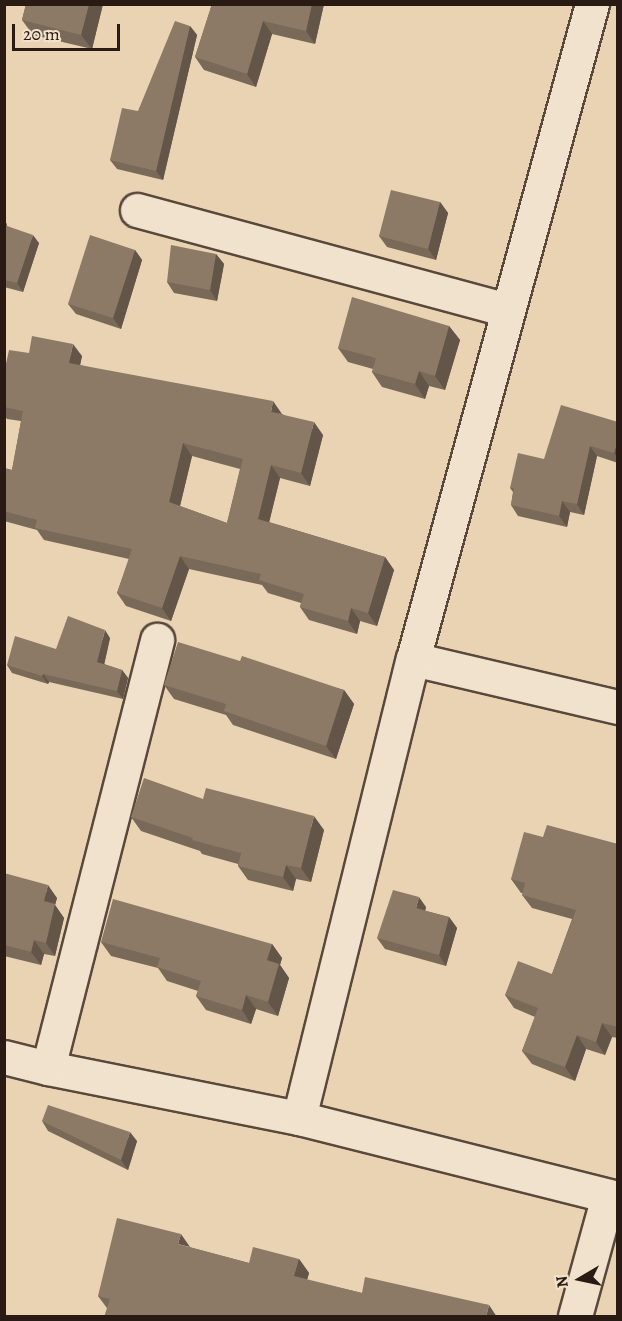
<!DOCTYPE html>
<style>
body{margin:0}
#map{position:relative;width:622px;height:1321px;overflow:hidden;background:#e9d3b2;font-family:Alegreya,serif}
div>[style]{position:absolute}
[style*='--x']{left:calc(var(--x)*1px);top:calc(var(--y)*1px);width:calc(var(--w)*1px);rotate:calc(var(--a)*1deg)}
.roads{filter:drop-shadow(2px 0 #59483b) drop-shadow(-2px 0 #59483b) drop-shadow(0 2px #59483b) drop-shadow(0 -2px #59483b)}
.minor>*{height:33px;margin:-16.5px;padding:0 16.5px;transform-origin:16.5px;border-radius:16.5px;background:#f1e2cd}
.wall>*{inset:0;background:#796958}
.shaded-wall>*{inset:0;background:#635547}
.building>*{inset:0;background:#8d7a66}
span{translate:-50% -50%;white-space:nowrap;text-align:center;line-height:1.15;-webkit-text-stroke:4.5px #f1e2cd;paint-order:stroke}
.frame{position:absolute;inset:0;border:6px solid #291a13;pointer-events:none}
.north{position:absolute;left:550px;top:1249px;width:60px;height:60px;-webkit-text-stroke:4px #f1e2cd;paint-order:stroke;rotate:261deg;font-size:16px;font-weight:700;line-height:24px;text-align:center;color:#291a13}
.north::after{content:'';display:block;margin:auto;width:21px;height:27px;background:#291a13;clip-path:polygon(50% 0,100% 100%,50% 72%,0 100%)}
.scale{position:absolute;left:12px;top:24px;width:108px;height:27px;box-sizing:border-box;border:3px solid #291a13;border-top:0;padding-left:8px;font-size:18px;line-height:21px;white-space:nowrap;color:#291a13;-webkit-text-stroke:4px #f1e2cd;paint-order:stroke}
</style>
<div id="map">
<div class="roads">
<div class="minor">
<i style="--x:137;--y:210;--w:384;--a:15.1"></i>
<i style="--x:413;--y:659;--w:211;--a:13.2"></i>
<i style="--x:4;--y:1057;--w:45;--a:14"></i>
<i style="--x:48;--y:1068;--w:256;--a:11.3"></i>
<i style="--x:299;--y:1118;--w:329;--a:14.1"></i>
<i style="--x:48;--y:1068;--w:442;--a:-75.7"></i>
<i style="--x:299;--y:1118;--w:473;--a:-76.1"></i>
<i style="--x:413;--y:659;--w:679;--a:-74.72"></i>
<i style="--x:575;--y:1316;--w:124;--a:-74.6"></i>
</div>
</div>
<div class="wall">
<i style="clip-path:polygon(26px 4px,103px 4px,92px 49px,33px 35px,22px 20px)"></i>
<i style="clip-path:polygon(212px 4px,324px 4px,315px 44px,272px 34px,256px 87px,204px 70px,195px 57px)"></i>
<i style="clip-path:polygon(190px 26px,197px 35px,163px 180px,117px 169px,110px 160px)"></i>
<i style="clip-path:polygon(440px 202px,448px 213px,436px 260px,387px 247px,379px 236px)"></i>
<i style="clip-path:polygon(4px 220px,7px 224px,7px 226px,39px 243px,23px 292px,4px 287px)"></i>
<i style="clip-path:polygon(135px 250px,142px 260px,121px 329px,76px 314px,68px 304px)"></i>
<i style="clip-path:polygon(216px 254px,224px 264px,217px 301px,174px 293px,167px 282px)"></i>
<i style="clip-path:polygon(449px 326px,460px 340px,445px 390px,429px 386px,425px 399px,382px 387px,372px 372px,373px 369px,348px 362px,338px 348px)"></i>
<i style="clip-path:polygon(evenodd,29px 353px,82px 356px,80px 365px,282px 414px,323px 435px,310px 486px,280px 478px,269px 522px,385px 557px,394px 570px,377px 626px,360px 621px,357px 634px,309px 620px,300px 607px,301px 603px,268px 593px,262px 585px,189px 569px,171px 621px,126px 606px,117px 593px,129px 559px,44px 540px,37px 530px,4px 521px,4px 468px,12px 470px,21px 421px,7px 419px,4px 415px,4px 373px,29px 353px,192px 456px,240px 469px,227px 523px,180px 506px,192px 456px)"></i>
<i style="clip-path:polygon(618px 422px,618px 463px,597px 456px,584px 515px,570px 512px,567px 527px,518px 516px,511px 505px,513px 492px,510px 488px,544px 459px)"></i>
<i style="clip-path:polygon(110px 638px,104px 664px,122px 670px,128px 678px,123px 699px,49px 682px,48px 684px,12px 673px,7px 665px,56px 649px)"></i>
<i style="clip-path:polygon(240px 661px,344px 690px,354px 704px,336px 759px,233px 725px,226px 715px,174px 699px,164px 685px)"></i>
<i style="clip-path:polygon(203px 799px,324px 830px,311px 882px,296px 879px,293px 891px,248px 880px,238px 866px,238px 864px,202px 854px,200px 851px,141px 831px,131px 817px)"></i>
<i style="clip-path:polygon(543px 837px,618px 844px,618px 1038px,612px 1037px,605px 1055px,586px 1049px,575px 1081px,532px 1064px,522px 1051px,535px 1017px,514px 1008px,505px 995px,552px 974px,572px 919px,532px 908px,522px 895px,523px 893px,521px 893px,511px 879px)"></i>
<i style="clip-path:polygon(4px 873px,57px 898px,55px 905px,64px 918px,55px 956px,44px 954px,41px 965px,4px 956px)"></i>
<i style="clip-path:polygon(426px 907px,425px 911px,449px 917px,457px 928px,446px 966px,385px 949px,377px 938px)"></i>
<i style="clip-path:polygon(101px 942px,272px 944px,282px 958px,280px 965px,289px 978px,278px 1016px,256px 1009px,251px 1024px,206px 1010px,196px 996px,198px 991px,167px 981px,158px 968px,111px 956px)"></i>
<i style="clip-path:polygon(42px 1121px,137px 1141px,128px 1170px,48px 1131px)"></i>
<i style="clip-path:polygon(189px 1247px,249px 1263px,299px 1259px,309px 1273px,307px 1280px,362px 1293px,489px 1305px,107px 1308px,98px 1296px)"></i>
</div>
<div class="shaded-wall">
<i style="clip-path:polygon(89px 4px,103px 4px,92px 49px,81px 35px)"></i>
<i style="clip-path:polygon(312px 4px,324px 4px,315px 44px,306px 31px)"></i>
<i style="clip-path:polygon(263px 21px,272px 34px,256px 87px,247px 74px)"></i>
<i style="clip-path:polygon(190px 26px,197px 35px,163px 180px,156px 171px)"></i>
<i style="clip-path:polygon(440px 202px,448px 213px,436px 260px,428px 249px)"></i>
<i style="clip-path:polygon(33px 235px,39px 243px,23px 292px,17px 283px)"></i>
<i style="clip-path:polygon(135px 250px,142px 260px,121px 329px,113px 318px)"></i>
<i style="clip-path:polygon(216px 254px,224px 264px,217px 301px,210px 290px)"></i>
<i style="clip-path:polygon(449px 326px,460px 340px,445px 390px,435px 376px)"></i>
<i style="clip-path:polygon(73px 344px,82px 356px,78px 375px,69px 363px)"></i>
<i style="clip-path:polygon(419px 371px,429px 386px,425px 399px,415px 384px)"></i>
<i style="clip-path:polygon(273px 401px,282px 414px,271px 412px)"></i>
<i style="clip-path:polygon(314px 422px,323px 435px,310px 486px,301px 473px)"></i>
<i style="clip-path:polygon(618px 440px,618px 459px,614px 453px)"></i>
<i style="clip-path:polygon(183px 443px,192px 456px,178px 514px,169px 502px)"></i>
<i style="clip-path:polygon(590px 446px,597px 456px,584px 515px,577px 504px)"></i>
<i style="clip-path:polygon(271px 465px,280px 478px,267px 531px,258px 519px)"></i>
<i style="clip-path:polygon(562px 501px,570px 512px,567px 527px,559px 516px)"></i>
<i style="clip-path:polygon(180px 556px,189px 569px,171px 621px,162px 608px)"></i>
<i style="clip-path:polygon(385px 557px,394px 570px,377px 626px,368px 613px)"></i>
<i style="clip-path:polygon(351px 608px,360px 621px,357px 634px,348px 621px)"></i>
<i style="clip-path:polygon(105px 630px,110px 638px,103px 670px,97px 662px)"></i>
<i style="clip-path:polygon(122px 670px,128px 678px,123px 699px,117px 691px)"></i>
<i style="clip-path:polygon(43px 674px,49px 682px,48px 684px,42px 676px)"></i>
<i style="clip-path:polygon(344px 690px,354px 704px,336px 759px,326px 746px)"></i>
<i style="clip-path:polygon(314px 816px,324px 830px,311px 882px,301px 868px)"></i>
<i style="clip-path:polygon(286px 865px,296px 879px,293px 891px,283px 877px)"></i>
<i style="clip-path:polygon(48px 885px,57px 898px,55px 905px,64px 918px,55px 956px,46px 943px,44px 901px)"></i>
<i style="clip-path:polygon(419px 897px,426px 907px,423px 919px,416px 908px)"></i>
<i style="clip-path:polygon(449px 917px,457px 928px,446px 966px,439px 955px)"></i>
<i style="clip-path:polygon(34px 940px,44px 954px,41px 965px,31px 952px)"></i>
<i style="clip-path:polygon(272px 944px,282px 958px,280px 965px,289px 978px,278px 1016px,268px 1002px,267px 960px)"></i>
<i style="clip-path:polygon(246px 995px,256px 1009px,251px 1024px,242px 1010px)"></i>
<i style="clip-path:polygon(602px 1023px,612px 1037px,605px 1055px,596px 1042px)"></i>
<i style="clip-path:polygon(577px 1035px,586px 1049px,575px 1081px,565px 1067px)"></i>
<i style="clip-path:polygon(130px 1132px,137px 1141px,128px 1170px,121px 1160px)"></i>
<i style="clip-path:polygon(181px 1234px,190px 1247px,178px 1244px)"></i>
<i style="clip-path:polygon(299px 1259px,309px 1273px,304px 1290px,294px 1276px)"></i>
<i style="clip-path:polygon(489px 1305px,497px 1317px,486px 1317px)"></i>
</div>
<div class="building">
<i style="clip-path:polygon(26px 4px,89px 4px,81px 35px,22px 20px)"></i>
<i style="clip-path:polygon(212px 4px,312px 4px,306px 31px,263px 21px,247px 74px,195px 57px)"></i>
<i style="clip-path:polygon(175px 21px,190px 26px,156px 171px,110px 160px,122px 108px,138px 111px)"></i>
<i style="clip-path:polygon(391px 190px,440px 202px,428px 249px,379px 236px)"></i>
<i style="clip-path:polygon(4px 225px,33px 235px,17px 283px,4px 280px)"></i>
<i style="clip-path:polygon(90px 235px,135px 250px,113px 318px,68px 304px)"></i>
<i style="clip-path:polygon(171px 245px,216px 254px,210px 290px,167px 282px)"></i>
<i style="clip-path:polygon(352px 297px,449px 326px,435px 376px,419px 371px,415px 384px,372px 372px,376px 358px,338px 348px)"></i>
<i style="clip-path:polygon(evenodd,32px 336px,73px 344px,69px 363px,273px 401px,271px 412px,314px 422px,301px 473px,271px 465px,258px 519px,385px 557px,368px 613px,351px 608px,348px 621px,300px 607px,304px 594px,259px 580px,261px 574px,180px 556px,162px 608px,117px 593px,132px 549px,35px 528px,37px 520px,4px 511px,4px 468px,12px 470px,23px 411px,4px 407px,4px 373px,9px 350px,29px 353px,32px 336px,183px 443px,243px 459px,227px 523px,169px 502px,183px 443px)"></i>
<i style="clip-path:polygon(561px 405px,618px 422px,618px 440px,614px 453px,590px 446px,577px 504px,562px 501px,559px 516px,511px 505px,514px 488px,510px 488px,518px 453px,544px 459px)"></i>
<i style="clip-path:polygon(68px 616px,105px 630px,97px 662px,122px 670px,117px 691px,43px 674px,42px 676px,7px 665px,15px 636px,56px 649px)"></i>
<i style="clip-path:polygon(178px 642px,240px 661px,242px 656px,344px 690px,326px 746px,224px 711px,226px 704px,164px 685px)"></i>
<i style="clip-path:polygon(144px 778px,203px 799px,206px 788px,314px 816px,301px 868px,286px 865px,283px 877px,238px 866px,241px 853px,192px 840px,193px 838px,131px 817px)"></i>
<i style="clip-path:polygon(547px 825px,618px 844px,618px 1027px,602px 1023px,596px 1042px,577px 1035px,565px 1067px,522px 1051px,538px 1008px,505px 995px,518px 961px,552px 974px,576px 910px,522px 895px,525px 883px,511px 879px,524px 832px,543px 837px)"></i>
<i style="clip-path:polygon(4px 873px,48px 885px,44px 901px,55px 904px,46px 943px,34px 940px,31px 952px,4px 945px)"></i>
<i style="clip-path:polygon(393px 890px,419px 897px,416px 908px,449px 917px,439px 955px,377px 938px)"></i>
<i style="clip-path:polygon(113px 899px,272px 944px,267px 960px,279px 964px,268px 1002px,246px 995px,242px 1010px,196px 996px,201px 981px,157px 967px,160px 958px,101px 942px)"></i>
<i style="clip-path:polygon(48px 1105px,130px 1132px,121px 1160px,42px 1121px)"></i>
<i style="clip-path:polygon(117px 1218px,181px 1234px,178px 1244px,249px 1263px,253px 1247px,299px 1259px,294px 1276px,362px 1293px,365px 1277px,489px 1305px,486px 1317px,104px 1317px,110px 1299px,98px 1296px)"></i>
</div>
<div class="frame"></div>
<div class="north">N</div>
<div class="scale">20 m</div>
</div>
